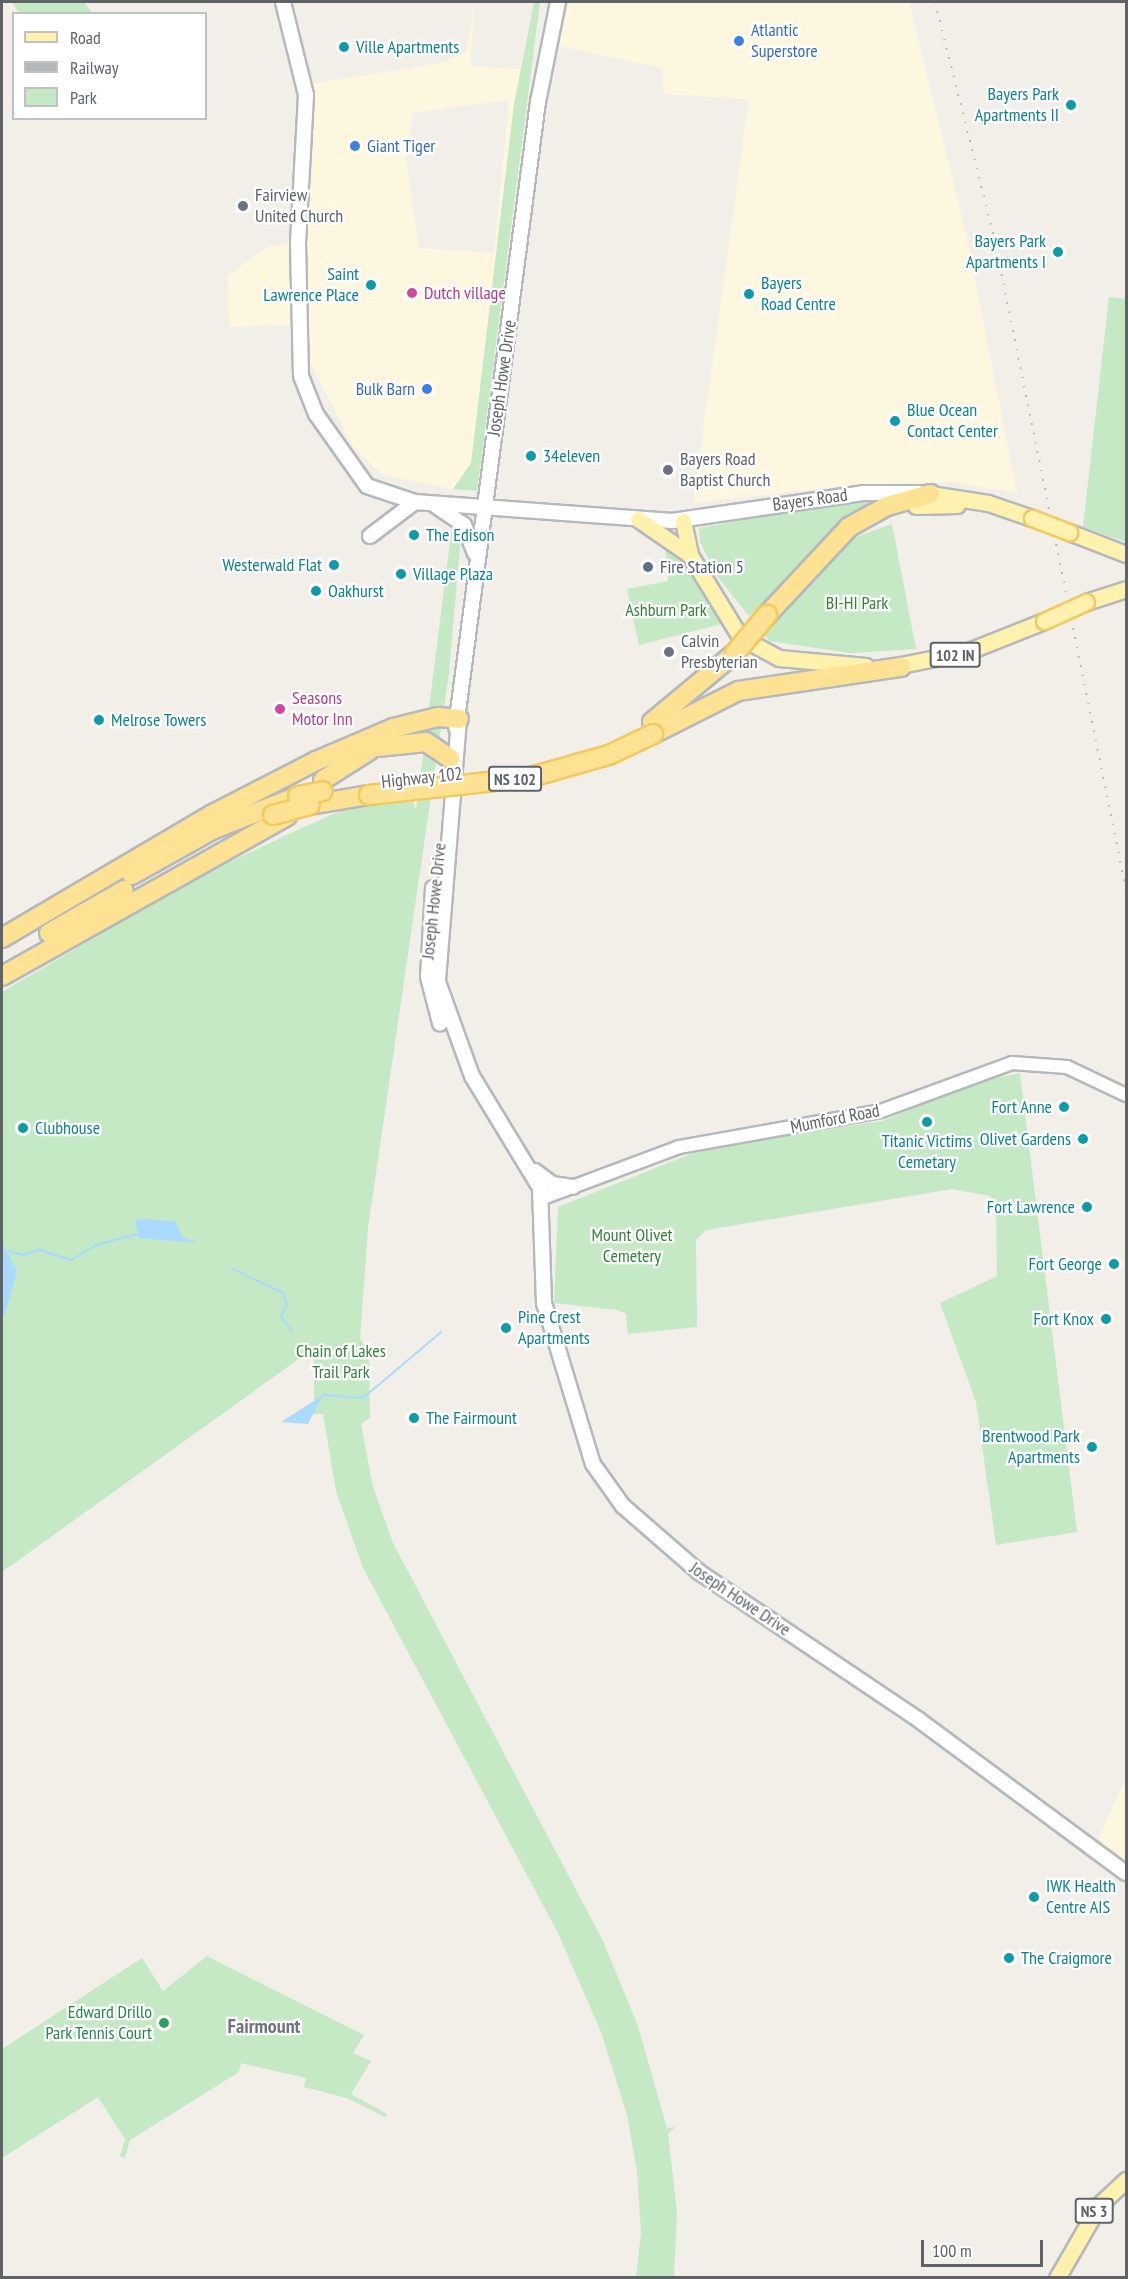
<!DOCTYPE html>
<style>
body{margin:0}
#map{position:relative;width:1128px;height:2279px;overflow:hidden;background:#f1efe8;font-family:"PT Sans Narrow",sans-serif}
div>[style]{position:absolute}
[style*='--x']{left:calc(var(--x)*1px);top:calc(var(--y)*1px);width:calc(var(--w)*1px);rotate:calc(var(--a)*1deg)}
.commercial>*{inset:0;background:#fef7e0}
.green>*{inset:0;background:#c5e8c5}
.water>*{inset:0;background:#aadaff}
.stream>*{height:2px;margin:-1px;padding:0 1px;transform-origin:1px;border-radius:1px;background:#aadaff}
.roads{filter:drop-shadow(2px 0 #b5b8bc) drop-shadow(-2px 0 #b5b8bc) drop-shadow(0 2px #b5b8bc) drop-shadow(0 -2px #b5b8bc)}
.tertiary>*{height:12px;margin:-6px;padding:0 6px;transform-origin:6px;border-radius:6px;background:#fff}
.secondary>*{height:14px;margin:-7px;padding:0 7px;transform-origin:7px;border-radius:7px;background:#fff}
.primary>*{height:15px;margin:-7.5px;padding:0 7.5px;transform-origin:7.5px;border-radius:7.5px;background:#fff2af}
.motorway>*{height:18px;margin:-9px;padding:0 9px;transform-origin:9px;border-radius:9px;background:#fde293}
.rail>*{height:2px;margin-top:-1px;transform-origin:0;background:repeating-linear-gradient(90deg,#b6b7b8 0 1.5px,transparent 0 9.5px)}
.bridges{filter:drop-shadow(2px 0 #f2c960) drop-shadow(-2px 0 #f2c960) drop-shadow(0 2px #f2c960) drop-shadow(0 -2px #f2c960)}
.primary-bridge>*{height:15px;margin:-7.5px;padding:0 7.5px;transform-origin:7.5px;border-radius:7.5px;background:#fff2af}
.motorway-bridge>*{height:18px;margin:-9px;padding:0 9px;transform-origin:9px;border-radius:9px;background:#fde293}
.dots>*{width:16px;height:16px;translate:-50% -50%;box-sizing:border-box;border:3px solid #fff;border-radius:50%}
span{translate:-50% -50%;white-space:nowrap;text-align:center;line-height:1.15;-webkit-text-stroke:4.5px #fff;paint-order:stroke}
.shield-label span{padding:2px 4px;background:#fff;border:2px solid;border-radius:4px;-webkit-text-stroke-width:0}
.shield-label{font-size:16px;color:#5f6368;font-weight:700}
.shop-label{font-size:18px;color:#366cbe}
.left{translate:0 -50%;text-align:left}
.right{translate:-100% -50%;text-align:right}
.culture-label{font-size:18px;color:#0d838f}
.worship-label{font-size:18px;color:#5b616d}
.hotel-label{font-size:18px;color:#b23c85}
.street-label{font-size:18px;color:#5f6368}
.service-label{font-size:18px;color:#4e5e75}
.park-label{font-size:18px;color:#348238}
.leisure-label{font-size:18px;color:#27864d}
.neighbourhood-label{font-size:20px;color:#70757a;font-weight:700}
.frame{position:absolute;inset:0;border:3px solid #5f6368;pointer-events:none}
.legend{position:absolute;left:12px;top:12px;width:195px;height:108px;box-sizing:border-box;background:#fff;border:2px solid #bfc1c3;margin:0;padding:8px 10px;list-style:none;font-size:18px;color:#5f6368}
.legend li{display:flex;align-items:center;gap:12px;height:30px}
.legend b{width:30px;border:2px solid #bfc1c3}
.scale{position:absolute;left:921px;top:2240px;width:122px;height:27px;box-sizing:border-box;border:3px solid #5f6368;border-top:0;padding-left:8px;font-size:18px;line-height:21px;white-space:nowrap;color:#5f6368;-webkit-text-stroke:4px #fff;paint-order:stroke}
</style>
<div id="map">
<div class="commercial">
<i style="clip-path:polygon(evenodd,475px 2px,470px 66px,520px 69px,534px 2px,471px 463px,453px 489px,383px 475px,355px 449px,309px 361px,309px 324px,229px 327px,228px 275px,268px 247px,308px 239px,311px 84px,439px 63px,466px 53px,475px 2px,509px 100px,494px 253px,419px 248px,406px 160px,413px 113px,509px 100px)"></i>
<i style="clip-path:polygon(569px 2px,909px 2px,966px 234px,1017px 493px,952px 482px,841px 486px,693px 503px,749px 99px,664px 94px,662px 68px,559px 46px)"></i>
<i style="clip-path:polygon(1126px 1777px,1126px 1873px,1094px 1850px)"></i>
</div>
<div class="green">
<i style="clip-path:polygon(12px 2px,84px 2px,92px 13px,19px 13px)"></i>
<i style="clip-path:polygon(534px 2px,540px 2px,477px 491px,453px 489px,471px 463px,514px 104px)"></i>
<i style="clip-path:polygon(1109px 297px,1126px 299px,1126px 542px,1083px 527px)"></i>
<i style="clip-path:polygon(875px 496px,896px 497px,758px 614px,748px 615px,717px 576px,700px 542px,699px 528px)"></i>
<i style="clip-path:polygon(454px 511px,463px 512px,449px 673px,368px 1228px,360px 1339px,369px 1351px,370px 1418px,361px 1424px,373px 1487px,393px 1543px,603px 1941px,638px 2026px,667px 2128px,675px 2127px,668px 2134px,677px 2211px,674px 2277px,636px 2277px,641px 2233px,637px 2171px,627px 2115px,601px 2032px,558px 1933px,363px 1568px,336px 1491px,323px 1414px,314px 1414px,314px 1348px,2px 1572px,2px 992px,198px 877px,293px 832px,349px 807px,411px 796px,416px 810px)"></i>
<i style="clip-path:polygon(892px 524px,916px 649px,850px 653px,769px 641px,764px 634px,853px 538px)"></i>
<i style="clip-path:polygon(665px 545px,680px 551px,722px 624px,639px 645px,627px 589px,668px 581px)"></i>
<i style="clip-path:polygon(1020px 1073px,1077px 1532px,996px 1545px,976px 1402px,940px 1303px,997px 1276px,996px 1209px,990px 1196px,952px 1189px,706px 1230px,696px 1240px,697px 1327px,628px 1334px,626px 1314px,618px 1310px,554px 1303px,558px 1207px,713px 1145px,883px 1121px,975px 1082px)"></i>
<i style="clip-path:polygon(207px 1956px,364px 2035px,353px 2053px,371px 2061px,351px 2094px,387px 2114px,385px 2117px,347px 2098px,304px 2087px,306px 2078px,241px 2063px,239px 2072px,130px 2140px,125px 2158px,120px 2156px,125px 2139px,98px 2097px,2px 2158px,2px 2049px,142px 1958px,163px 1991px)"></i>
</div>
<div class="water">
<i style="clip-path:polygon(140px 1219px,175px 1221px,182px 1237px,198px 1243px,139px 1238px,135px 1221px)"></i>
<i style="clip-path:polygon(2px 1242px,17px 1272px,5px 1315px,2px 1314px)"></i>
<i style="clip-path:polygon(323px 1395px,308px 1424px,281px 1422px)"></i>
</div>
<div class="stream">
<i style="--x:9;--y:1251;--w:14;--a:17"></i>
<i style="--x:22;--y:1255;--w:19;--a:-16"></i>
<i style="--x:40;--y:1250;--w:33;--a:18"></i>
<i style="--x:71;--y:1260;--w:29;--a:-31"></i>
<i style="--x:96;--y:1245;--w:43;--a:-14.7"></i>
<i style="--x:233;--y:1269;--w:55;--a:25.6"></i>
<i style="--x:283;--y:1293;--w:12;--a:70"></i>
<i style="--x:287;--y:1304;--w:13;--a:117"></i>
<i style="--x:281;--y:1316;--w:19;--a:55"></i>
<i style="--x:323;--y:1395;--w:40;--a:4.3"></i>
<i style="--x:363;--y:1398;--w:102;--a:-40.2"></i>
</div>
<div class="roads">
<div class="tertiary">
<i style="--x:540;--y:1199;--w:148;--a:-20.5"></i>
<i style="--x:679;--y:1147;--w:205;--a:-10.1"></i>
<i style="--x:881;--y:1111;--w:140;--a:-20.1"></i>
<i style="--x:1012;--y:1063;--w:55;--a:4.2"></i>
<i style="--x:1067;--y:1067;--w:65;--a:25.4"></i>
</div>
<div class="secondary">
<i style="--x:283;--y:2;--w:96;--a:76.1"></i>
<i style="--x:306;--y:95;--w:149;--a:93.1"></i>
<i style="--x:298;--y:244;--w:132;--a:88.7"></i>
<i style="--x:301;--y:376;--w:41;--a:68.5"></i>
<i style="--x:316;--y:414;--w:88;--a:54.7"></i>
<i style="--x:367;--y:486;--w:51;--a:18.4"></i>
<i style="--x:415;--y:502;--w:258;--a:4.2"></i>
<i style="--x:672;--y:521;--w:193;--a:-8.3"></i>
<i style="--x:863;--y:493;--w:56;--a:0"></i>
<i style="--x:436;--y:506;--w:34;--a:34"></i>
<i style="--x:464;--y:525;--w:30;--a:69"></i>
<i style="--x:370;--y:536;--w:56;--a:-37.1"></i>
<i style="--x:459;--y:719;--w:264;--a:94.6"></i>
<i style="--x:438;--y:982;--w:100;--a:70.1"></i>
<i style="--x:472;--y:1076;--w:131;--a:58.7"></i>
<i style="--x:540;--y:1188;--w:115;--a:88"></i>
<i style="--x:544;--y:1303;--w:168;--a:73.1"></i>
<i style="--x:593;--y:1464;--w:52;--a:54.5"></i>
<i style="--x:623;--y:1506;--w:101;--a:41"></i>
<i style="--x:699;--y:1572;--w:265;--a:33.9"></i>
<i style="--x:919;--y:1720;--w:257;--a:36.5"></i>
<i style="--x:456;--y:727;--w:630;--a:-82.53"></i>
<i style="--x:538;--y:102;--w:102;--a:-78.7"></i>
<i style="--x:433;--y:888;--w:89;--a:93.2"></i>
<i style="--x:428;--y:977;--w:48;--a:75.4"></i>
<i style="--x:535;--y:1171;--w:21;--a:37"></i>
<i style="--x:552;--y:1184;--w:21;--a:8"></i>
</div>
<div class="primary">
<i style="--x:930;--y:494;--w:59;--a:8.8"></i>
<i style="--x:988;--y:503;--w:46;--a:18.8"></i>
<i style="--x:916;--y:506;--w:41;--a:-1.4"></i>
<i style="--x:638;--y:519;--w:63;--a:34.7"></i>
<i style="--x:683;--y:521;--w:35;--a:78"></i>
<i style="--x:690;--y:555;--w:96;--a:58.6"></i>
<i style="--x:740;--y:637;--w:44;--a:28.3"></i>
<i style="--x:779;--y:658;--w:87;--a:5.3"></i>
<i style="--x:1069;--y:532;--w:61;--a:21.1"></i>
<i style="--x:1086;--y:602;--w:42;--a:-18"></i>
<i style="--x:890;--y:667;--w:77;--a:-11.2"></i>
<i style="--x:966;--y:652;--w:84;--a:-21.7"></i>
<i style="--x:1057;--y:2278;--w:84;--a:-60.1"></i>
<i style="--x:1099;--y:2205;--w:37;--a:-43"></i>
</div>
<div class="motorway">
<i style="--x:767;--y:615;--w:120;--a:-47"></i>
<i style="--x:849;--y:527;--w:43;--a:-28.9"></i>
<i style="--x:887;--y:506;--w:45;--a:-15.6"></i>
<i style="--x:652;--y:722;--w:108;--a:-39.7"></i>
<i style="--x:653;--y:734;--w:95;--a:-26.8"></i>
<i style="--x:738;--y:691;--w:165;--a:-8.4"></i>
<i style="--x:378;--y:747;--w:48;--a:-5.9"></i>
<i style="--x:426;--y:742;--w:29;--a:34"></i>
<i style="--x:323;--y:780;--w:56;--a:-32.6"></i>
<i style="--x:310;--y:805;--w:60;--a:-9.6"></i>
<i style="--x:132;--y:875;--w:94;--a:-29.3"></i>
<i style="--x:214;--y:829;--w:90;--a:-21.4"></i>
<i style="--x:49;--y:933;--w:86;--a:-29.8"></i>
<i style="--x:2;--y:938;--w:243;--a:-30.5"></i>
<i style="--x:211;--y:815;--w:118;--a:-27.2"></i>
<i style="--x:316;--y:761;--w:84;--a:-23.2"></i>
<i style="--x:393;--y:728;--w:46;--a:-13.7"></i>
<i style="--x:438;--y:717;--w:21;--a:5"></i>
<i style="--x:2;--y:976;--w:327;--a:-29.3"></i>
</div>
</div>
<div class="rail">
<i style="--x:935;--y:2;--w:242;--a:75.9"></i>
<i style="--x:994;--y:237;--w:666;--a:78.57"></i>
</div>
<div class="bridges">
<div class="primary-bridge">
<i style="--x:1032;--y:518;--w:40;--a:21"></i>
<i style="--x:1044;--y:621;--w:46;--a:-24.3"></i>
</div>
<div class="motorway-bridge">
<i style="--x:735;--y:653;--w:50;--a:-49.9"></i>
<i style="--x:369;--y:795;--w:163;--a:-6.3"></i>
<i style="--x:531;--y:777;--w:81;--a:-15.8"></i>
<i style="--x:609;--y:755;--w:49;--a:-25.5"></i>
<i style="--x:298;--y:796;--w:25;--a:-11"></i>
<i style="--x:273;--y:815;--w:38;--a:-15"></i>
</div>
</div>
<div class="dots">
<i style="left:739px;top:41px;background:#3f7fe0"></i>
<i style="left:344px;top:47px;background:#0f9aa8"></i>
<i style="left:1071px;top:105px;background:#0f9aa8"></i>
<i style="left:355px;top:146px;background:#3f7fe0"></i>
<i style="left:243px;top:206px;background:#6b7280"></i>
<i style="left:1058px;top:252px;background:#0f9aa8"></i>
<i style="left:371px;top:285px;background:#0f9aa8"></i>
<i style="left:412px;top:293px;background:#d1479c"></i>
<i style="left:749px;top:294px;background:#0f9aa8"></i>
<i style="left:427px;top:389px;background:#3f7fe0"></i>
<i style="left:895px;top:421px;background:#0f9aa8"></i>
<i style="left:531px;top:456px;background:#0f9aa8"></i>
<i style="left:668px;top:470px;background:#6b7280"></i>
<i style="left:414px;top:535px;background:#0f9aa8"></i>
<i style="left:334px;top:565px;background:#0f9aa8"></i>
<i style="left:648px;top:567px;background:#5c6f8a"></i>
<i style="left:401px;top:574px;background:#0f9aa8"></i>
<i style="left:316px;top:591px;background:#0f9aa8"></i>
<i style="left:669px;top:652px;background:#6b7280"></i>
<i style="left:280px;top:709px;background:#d1479c"></i>
<i style="left:99px;top:720px;background:#0f9aa8"></i>
<i style="left:1064px;top:1107px;background:#0f9aa8"></i>
<i style="left:927px;top:1122px;background:#0f9aa8"></i>
<i style="left:23px;top:1128px;background:#0f9aa8"></i>
<i style="left:1083px;top:1139px;background:#0f9aa8"></i>
<i style="left:1087px;top:1207px;background:#0f9aa8"></i>
<i style="left:1114px;top:1264px;background:#0f9aa8"></i>
<i style="left:1106px;top:1319px;background:#0f9aa8"></i>
<i style="left:506px;top:1328px;background:#0f9aa8"></i>
<i style="left:414px;top:1418px;background:#0f9aa8"></i>
<i style="left:1092px;top:1447px;background:#0f9aa8"></i>
<i style="left:1034px;top:1897px;background:#0f9aa8"></i>
<i style="left:1009px;top:1958px;background:#0f9aa8"></i>
<i style="left:164px;top:2023px;background:#2e9e5b"></i>
</div>
<div class="shield-label">
<span style="left:955px;top:655px">102 IN</span>
<span style="left:515px;top:779px">NS 102</span>
<span style="left:1094px;top:2211px">NS 3</span>
</div>
<div class="shop-label">
<span class="left" style="left:751px;top:41px">Atlantic<br>Superstore</span>
<span class="left" style="left:367px;top:146px">Giant Tiger</span>
<span class="right" style="left:415px;top:389px">Bulk Barn</span>
</div>
<div class="culture-label">
<span class="left" style="left:356px;top:47px">Ville Apartments</span>
<span class="right" style="left:1059px;top:105px">Bayers Park<br>Apartments II</span>
<span class="right" style="left:1046px;top:252px">Bayers Park<br>Apartments I</span>
<span class="right" style="left:359px;top:285px">Saint<br>Lawrence Place</span>
<span class="left" style="left:761px;top:294px">Bayers<br>Road Centre</span>
<span class="left" style="left:907px;top:421px">Blue Ocean<br>Contact Center</span>
<span class="left" style="left:543px;top:456px">34eleven</span>
<span class="left" style="left:426px;top:535px">The Edison</span>
<span class="right" style="left:322px;top:565px">Westerwald Flat</span>
<span class="left" style="left:413px;top:574px">Village Plaza</span>
<span class="left" style="left:328px;top:591px">Oakhurst</span>
<span class="left" style="left:111px;top:720px">Melrose Towers</span>
<span class="right" style="left:1052px;top:1107px">Fort Anne</span>
<span class="left" style="left:35px;top:1128px">Clubhouse</span>
<span class="right" style="left:1071px;top:1139px">Olivet Gardens</span>
<span style="left:927px;top:1152px">Titanic Victims<br>Cemetary</span>
<span class="right" style="left:1075px;top:1207px">Fort Lawrence</span>
<span class="right" style="left:1102px;top:1264px">Fort George</span>
<span class="left" style="left:518px;top:1328px">Pine Crest<br>Apartments</span>
<span class="right" style="left:1094px;top:1319px">Fort Knox</span>
<span class="left" style="left:426px;top:1418px">The Fairmount</span>
<span class="right" style="left:1080px;top:1447px">Brentwood Park<br>Apartments</span>
<span class="left" style="left:1046px;top:1897px">IWK Health<br>Centre AIS</span>
<span class="left" style="left:1021px;top:1958px">The Craigmore</span>
</div>
<div class="worship-label">
<span class="left" style="left:255px;top:206px">Fairview<br>United Church</span>
<span class="left" style="left:680px;top:470px">Bayers Road<br>Baptist Church</span>
<span class="left" style="left:681px;top:652px">Calvin<br>Presbyterian</span>
</div>
<div class="hotel-label">
<span class="left" style="left:424px;top:293px">Dutch village</span>
<span class="left" style="left:292px;top:709px">Seasons<br>Motor Inn</span>
</div>
<div class="street-label">
<span style="left:502px;top:378px;rotate:-82deg">Joseph Howe Drive</span>
<span style="left:810px;top:500px;rotate:-8deg">Bayers Road</span>
<span style="left:422px;top:778px;rotate:-6deg">Highway 102</span>
<span style="left:434px;top:901px;rotate:-84deg">Joseph Howe Drive</span>
<span style="left:835px;top:1119px;rotate:-11deg">Mumford Road</span>
<span style="left:740px;top:1599px;rotate:34deg">Joseph Howe Drive</span>
</div>
<div class="service-label">
<span class="left" style="left:660px;top:567px">Fire Station 5</span>
</div>
<div class="park-label">
<span style="left:857px;top:603px">BI-HI Park</span>
<span style="left:666px;top:610px">Ashburn Park</span>
<span style="left:632px;top:1246px">Mount Olivet<br>Cemetery</span>
<span style="left:341px;top:1362px">Chain of Lakes<br>Trail Park</span>
</div>
<div class="leisure-label">
<span class="right" style="left:152px;top:2023px">Edward Drillo<br>Park Tennis Court</span>
</div>
<div class="neighbourhood-label">
<span style="left:264px;top:2026px">Fairmount</span>
</div>
<div class="frame"></div>
<ul class="legend">
<li><b style="height:8px;background:#fff2af"></b>Road</li>
<li><b style="height:8px;background:#b6b7b8"></b>Railway</li>
<li><b style="height:16px;background:#c5e8c5"></b>Park</li>
</ul>
<div class="scale">100 m</div>
</div>
